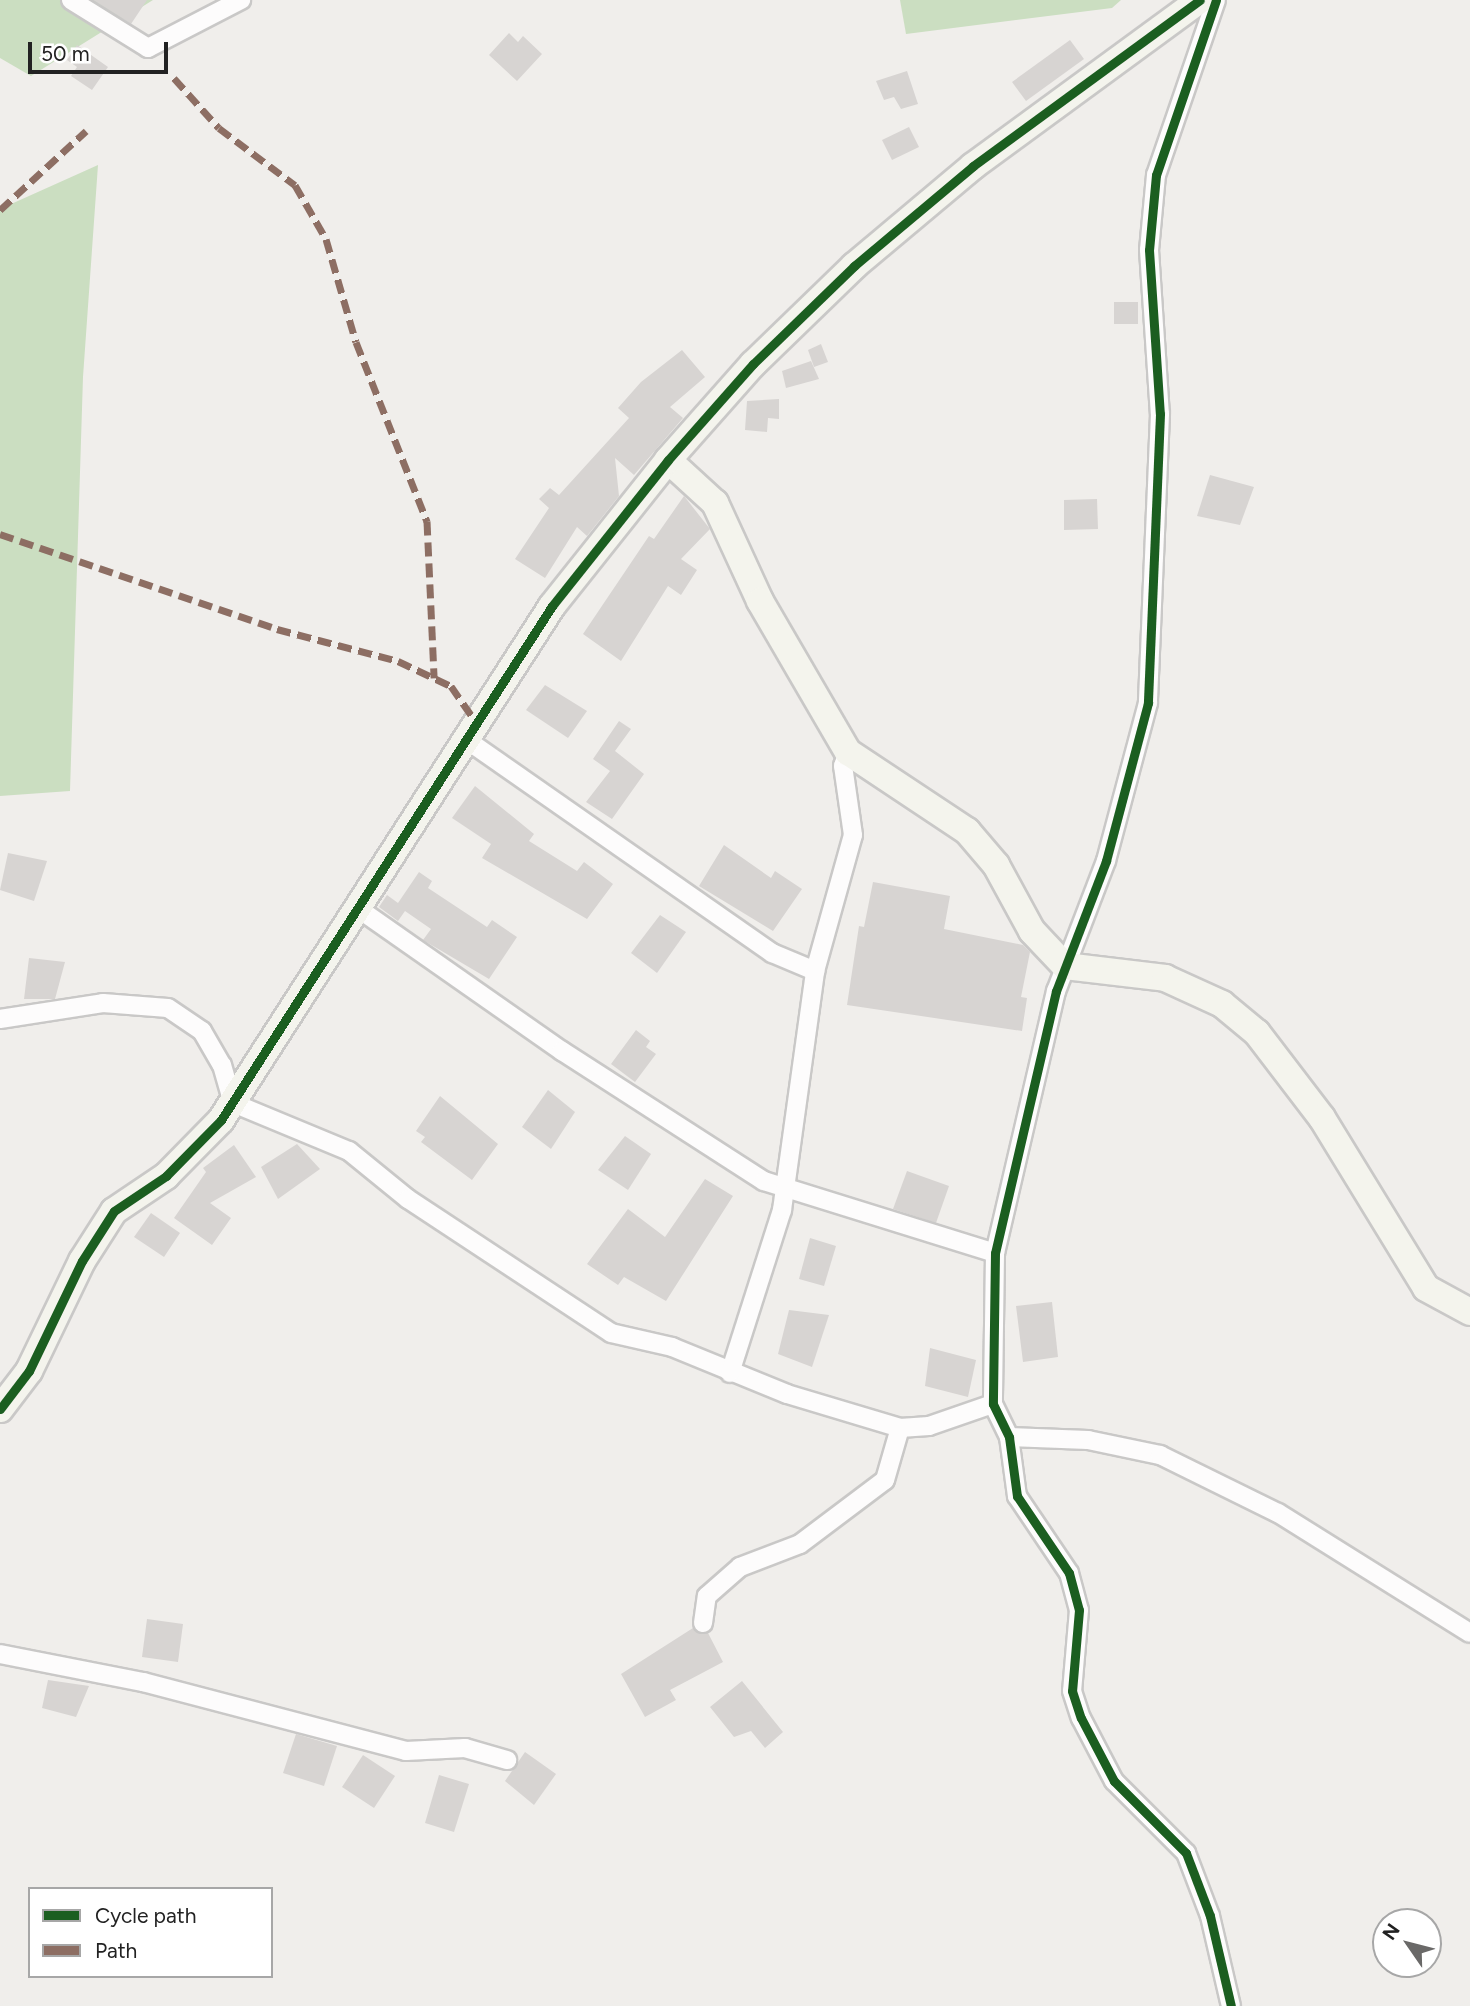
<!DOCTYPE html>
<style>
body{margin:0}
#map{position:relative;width:1470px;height:2006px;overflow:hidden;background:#f0eeeb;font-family:Figtree,sans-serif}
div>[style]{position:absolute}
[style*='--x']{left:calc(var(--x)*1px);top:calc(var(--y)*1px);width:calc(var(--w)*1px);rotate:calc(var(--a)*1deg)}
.forest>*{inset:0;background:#cbdec1}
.building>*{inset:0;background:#d7d4d2}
.roads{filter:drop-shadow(2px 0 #c9c8c7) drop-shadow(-2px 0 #c9c8c7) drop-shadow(0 2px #c9c8c7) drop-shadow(0 -2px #c9c8c7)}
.street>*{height:18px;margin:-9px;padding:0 9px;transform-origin:9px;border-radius:9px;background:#fdfcfc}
.secondary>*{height:26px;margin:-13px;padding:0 13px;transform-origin:13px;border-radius:13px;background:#f4f4ed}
.quiet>*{height:7px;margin-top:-3.5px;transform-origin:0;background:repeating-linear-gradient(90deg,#8d6e63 0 14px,transparent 0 21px)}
.cycleway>*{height:9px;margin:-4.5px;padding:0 4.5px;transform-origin:4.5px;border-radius:4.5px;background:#1b5e20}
span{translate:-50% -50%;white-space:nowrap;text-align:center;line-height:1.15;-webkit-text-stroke:5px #fff;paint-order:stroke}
.legend{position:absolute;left:28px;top:1887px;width:245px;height:91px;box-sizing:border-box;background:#fff;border:2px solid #a7a7a7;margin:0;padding:9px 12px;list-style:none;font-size:21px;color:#222}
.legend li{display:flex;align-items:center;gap:14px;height:35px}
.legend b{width:35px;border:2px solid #a7a7a7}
.north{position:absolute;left:1372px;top:1908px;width:70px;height:70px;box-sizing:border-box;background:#fff;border:2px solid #a7a7a7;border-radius:50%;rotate:305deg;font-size:19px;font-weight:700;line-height:28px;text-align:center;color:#222}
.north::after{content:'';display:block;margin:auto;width:24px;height:32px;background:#6a6968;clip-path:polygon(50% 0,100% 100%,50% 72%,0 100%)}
.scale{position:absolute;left:28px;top:42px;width:140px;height:32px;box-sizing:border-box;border:4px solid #222;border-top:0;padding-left:9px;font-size:21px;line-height:24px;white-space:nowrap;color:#222;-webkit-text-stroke:5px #fff;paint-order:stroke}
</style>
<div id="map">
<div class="forest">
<i style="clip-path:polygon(0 0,153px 0,31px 76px,0 58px)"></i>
<i style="clip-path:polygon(900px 0,1121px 0,1112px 8px,906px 34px)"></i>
<i style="clip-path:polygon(98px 165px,83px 377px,70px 791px,0 796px,0 209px)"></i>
</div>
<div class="building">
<i style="clip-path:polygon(93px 0,147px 0,131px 24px)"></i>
<i style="clip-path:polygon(509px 33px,518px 42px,523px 36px,542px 54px,517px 81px,489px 55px)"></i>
<i style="clip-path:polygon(1070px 40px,1084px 59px,1026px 101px,1012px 82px)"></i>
<i style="clip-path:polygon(77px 45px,108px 67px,92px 90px,71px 76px,77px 67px,67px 60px)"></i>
<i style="clip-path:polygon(907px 71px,918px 104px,901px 109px,894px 97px,884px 100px,876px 81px)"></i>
<i style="clip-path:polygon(909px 127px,919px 147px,892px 160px,882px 140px)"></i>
<i style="clip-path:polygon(1114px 302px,1138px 302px,1138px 324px,1114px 324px)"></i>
<i style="clip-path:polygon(821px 344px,828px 362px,814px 367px,808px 350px)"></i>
<i style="clip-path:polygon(682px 350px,705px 377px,670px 407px,683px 418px,634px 475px,615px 458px,619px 496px,587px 536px,577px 527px,545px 578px,515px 559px,549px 508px,539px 499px,550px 488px,559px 495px,629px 418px,618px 408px,641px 382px)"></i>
<i style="clip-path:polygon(811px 361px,819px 379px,786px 388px,782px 371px)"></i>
<i style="clip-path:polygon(779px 399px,779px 419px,768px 418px,767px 432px,745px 430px,747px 401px)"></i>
<i style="clip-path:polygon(1210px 475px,1254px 487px,1240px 525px,1197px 516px)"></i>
<i style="clip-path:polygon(684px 496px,710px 529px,681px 559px,697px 570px,681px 595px,668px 586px,621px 661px,583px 634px,649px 536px,654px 539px)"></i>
<i style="clip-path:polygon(1097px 499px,1098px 529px,1064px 530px,1064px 500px)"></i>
<i style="clip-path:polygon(545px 685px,587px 711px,568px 738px,526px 710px)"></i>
<i style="clip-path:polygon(619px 721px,631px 729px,615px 751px,644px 774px,612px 819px,586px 802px,610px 771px,593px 759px)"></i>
<i style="clip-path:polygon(475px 786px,534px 834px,529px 841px,577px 871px,584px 862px,613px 884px,587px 919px,482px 858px,491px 844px,452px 818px)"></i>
<i style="clip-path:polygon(724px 845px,771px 878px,775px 871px,802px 889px,773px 931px,699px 886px)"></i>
<i style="clip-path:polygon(8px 853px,47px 861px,34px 901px,0 890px)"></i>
<i style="clip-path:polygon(419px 872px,432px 881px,428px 888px,487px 927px,492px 920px,517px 937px,489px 979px,423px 940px,431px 929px,405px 911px,398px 921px,379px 907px,387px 895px,398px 903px)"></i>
<i style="clip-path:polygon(873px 882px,950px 896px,944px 929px,1023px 945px,1030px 952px,1021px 997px,1027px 998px,1022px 1031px,847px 1005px,859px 926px,864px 927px)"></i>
<i style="clip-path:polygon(660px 915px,686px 932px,657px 973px,631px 953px)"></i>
<i style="clip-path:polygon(29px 958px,65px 962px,55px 999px,24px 999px)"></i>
<i style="clip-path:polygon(636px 1030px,650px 1041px,646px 1047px,656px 1054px,635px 1082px,611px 1064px)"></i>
<i style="clip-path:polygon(548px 1090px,575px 1112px,551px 1149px,522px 1127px)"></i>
<i style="clip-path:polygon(440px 1096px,498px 1144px,472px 1180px,421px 1142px,425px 1137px,416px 1131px)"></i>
<i style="clip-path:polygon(625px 1136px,651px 1154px,628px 1190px,598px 1170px)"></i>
<i style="clip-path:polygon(297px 1144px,320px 1169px,278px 1199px,261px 1167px)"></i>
<i style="clip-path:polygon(234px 1145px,256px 1177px,210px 1203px,231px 1218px,212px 1245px,174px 1218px,206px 1172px,203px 1168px)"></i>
<i style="clip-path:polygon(907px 1171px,949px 1186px,936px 1223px,893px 1209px)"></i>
<i style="clip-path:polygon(705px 1179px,733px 1196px,666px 1301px,624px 1277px,618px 1285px,587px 1264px,628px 1209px,665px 1237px)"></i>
<i style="clip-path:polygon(151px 1213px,180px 1233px,164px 1257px,134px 1237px)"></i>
<i style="clip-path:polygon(810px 1238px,836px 1246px,824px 1286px,799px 1279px)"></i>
<i style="clip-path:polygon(1052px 1302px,1058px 1357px,1023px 1362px,1016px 1306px)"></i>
<i style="clip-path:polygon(789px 1310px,829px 1315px,812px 1367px,778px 1354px)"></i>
<i style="clip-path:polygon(930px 1348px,976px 1360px,968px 1397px,925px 1386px)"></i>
<i style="clip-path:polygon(147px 1619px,183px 1624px,178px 1662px,142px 1657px)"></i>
<i style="clip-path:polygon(693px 1628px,708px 1633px,723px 1662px,670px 1690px,676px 1700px,645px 1717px,621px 1674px)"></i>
<i style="clip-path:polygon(48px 1680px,89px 1686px,76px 1717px,42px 1708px)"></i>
<i style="clip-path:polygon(742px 1681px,783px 1732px,765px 1748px,751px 1731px,734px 1737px,710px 1707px)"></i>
<i style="clip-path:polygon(296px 1734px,337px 1746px,324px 1786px,283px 1773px)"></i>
<i style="clip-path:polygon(525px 1752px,556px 1774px,534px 1805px,505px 1781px)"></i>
<i style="clip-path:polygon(363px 1755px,395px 1776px,374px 1808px,342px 1787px)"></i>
<i style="clip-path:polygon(439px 1775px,469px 1784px,454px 1832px,425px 1823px)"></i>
</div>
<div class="roads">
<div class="street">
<i style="--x:71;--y:0;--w:91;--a:31.9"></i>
<i style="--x:148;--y:48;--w:105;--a:-27.3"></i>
<i style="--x:1216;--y:0;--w:185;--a:108.9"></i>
<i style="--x:1156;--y:175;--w:75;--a:95.3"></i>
<i style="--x:1149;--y:250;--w:164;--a:86.2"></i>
<i style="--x:1160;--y:414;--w:289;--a:92.4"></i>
<i style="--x:1148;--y:703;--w:163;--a:104.9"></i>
<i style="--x:1106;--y:861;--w:139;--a:111"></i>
<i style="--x:1056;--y:991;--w:269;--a:103.1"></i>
<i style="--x:995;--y:1253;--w:151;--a:90.8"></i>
<i style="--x:993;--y:1404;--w:37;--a:64"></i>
<i style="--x:1009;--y:1437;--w:60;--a:82.3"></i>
<i style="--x:1017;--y:1496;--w:93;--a:56"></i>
<i style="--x:1069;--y:1573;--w:38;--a:75"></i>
<i style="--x:1079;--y:1610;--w:81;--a:94.9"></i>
<i style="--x:1072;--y:1691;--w:28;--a:72"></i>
<i style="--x:1081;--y:1718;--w:71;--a:62.4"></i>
<i style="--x:1114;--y:1781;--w:102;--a:45"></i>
<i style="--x:1186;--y:1853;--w:67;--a:69.1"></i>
<i style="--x:1210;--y:1916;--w:92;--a:76.9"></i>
<i style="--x:464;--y:738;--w:376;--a:34.9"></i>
<i style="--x:772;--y:953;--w:47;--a:22.7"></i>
<i style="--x:359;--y:909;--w:248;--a:35"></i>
<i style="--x:562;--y:1051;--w:240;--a:32.8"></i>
<i style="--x:764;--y:1181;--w:242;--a:17.3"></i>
<i style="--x:0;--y:1019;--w:104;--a:-8.8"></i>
<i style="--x:103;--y:1003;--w:65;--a:4.4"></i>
<i style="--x:168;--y:1008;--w:41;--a:34.1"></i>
<i style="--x:202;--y:1031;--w:39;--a:60"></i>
<i style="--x:222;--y:1065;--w:40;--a:74"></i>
<i style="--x:233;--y:1103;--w:126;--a:22.5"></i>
<i style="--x:349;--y:1151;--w:76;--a:39.1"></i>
<i style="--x:408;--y:1199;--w:243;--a:33.4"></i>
<i style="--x:611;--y:1333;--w:63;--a:12.9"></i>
<i style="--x:672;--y:1347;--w:124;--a:22.2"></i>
<i style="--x:787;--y:1394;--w:118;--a:16.7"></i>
<i style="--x:900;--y:1428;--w:29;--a:-4"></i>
<i style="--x:929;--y:1426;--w:68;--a:-19"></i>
<i style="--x:730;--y:1373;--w:171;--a:-72.3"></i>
<i style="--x:782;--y:1210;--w:241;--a:-82.1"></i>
<i style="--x:815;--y:971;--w:141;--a:-74.4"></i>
<i style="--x:853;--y:835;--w:70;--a:-98.2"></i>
<i style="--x:843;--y:766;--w:15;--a:-70"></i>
<i style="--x:1009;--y:1437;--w:79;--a:2.2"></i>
<i style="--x:1088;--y:1440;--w:74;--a:11.8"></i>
<i style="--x:1160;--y:1455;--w:131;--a:26.2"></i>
<i style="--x:1278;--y:1513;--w:226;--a:32"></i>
<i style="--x:703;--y:1623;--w:27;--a:-82"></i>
<i style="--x:707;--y:1596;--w:44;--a:-41.3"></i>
<i style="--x:740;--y:1567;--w:64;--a:-21"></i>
<i style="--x:800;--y:1544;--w:106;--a:-37"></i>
<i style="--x:885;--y:1480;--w:54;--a:-73.9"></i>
<i style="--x:0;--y:1654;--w:146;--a:11.1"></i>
<i style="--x:143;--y:1682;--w:272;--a:14.7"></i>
<i style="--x:406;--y:1751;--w:59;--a:-2.9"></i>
<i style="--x:465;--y:1748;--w:44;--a:15.9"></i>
</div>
<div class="secondary">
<i style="--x:668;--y:460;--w:64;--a:42.5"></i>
<i style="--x:715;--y:503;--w:108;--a:65.3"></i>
<i style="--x:760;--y:601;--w:175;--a:59.8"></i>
<i style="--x:848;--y:752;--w:143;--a:33.6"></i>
<i style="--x:967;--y:831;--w:45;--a:49.5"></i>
<i style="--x:996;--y:865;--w:75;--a:61.4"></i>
<i style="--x:1032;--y:931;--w:48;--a:46.7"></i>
<i style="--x:1065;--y:966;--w:101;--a:6.8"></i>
<i style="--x:1165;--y:978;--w:63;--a:24.5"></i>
<i style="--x:1222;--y:1004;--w:45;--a:39.6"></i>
<i style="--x:1257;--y:1033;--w:107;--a:52.6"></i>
<i style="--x:1322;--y:1118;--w:199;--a:58.5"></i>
<i style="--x:1426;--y:1288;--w:50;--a:28.6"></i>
<i style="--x:0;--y:1409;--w:48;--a:-52.7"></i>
<i style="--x:29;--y:1371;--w:122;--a:-64.3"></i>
<i style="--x:82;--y:1261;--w:59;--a:-57.4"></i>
<i style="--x:114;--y:1211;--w:63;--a:-33.9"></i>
<i style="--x:166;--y:1176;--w:78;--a:-45.5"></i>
<i style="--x:221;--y:1120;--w:611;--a:-57.22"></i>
<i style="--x:552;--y:606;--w:186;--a:-51.5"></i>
<i style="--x:668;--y:460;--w:128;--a:-48.5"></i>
<i style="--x:753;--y:364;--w:141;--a:-44.1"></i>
<i style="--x:854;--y:266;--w:155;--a:-40"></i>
<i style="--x:973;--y:166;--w:281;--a:-36.2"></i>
</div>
</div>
<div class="quiet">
<i style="--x:174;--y:78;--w:67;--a:48"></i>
<i style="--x:219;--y:128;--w:95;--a:36.9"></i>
<i style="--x:295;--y:185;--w:62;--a:60.1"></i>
<i style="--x:326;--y:239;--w:107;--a:73.8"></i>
<i style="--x:356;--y:342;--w:193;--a:68.4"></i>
<i style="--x:427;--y:521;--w:157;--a:87.4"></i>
<i style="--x:0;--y:210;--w:117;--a:-42.6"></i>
<i style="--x:0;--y:534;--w:293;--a:18.9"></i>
<i style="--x:277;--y:629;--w:125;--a:14.8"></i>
<i style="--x:398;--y:661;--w:59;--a:25.3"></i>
<i style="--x:451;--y:686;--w:44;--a:55.2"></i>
</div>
<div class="cycleway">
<i style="--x:1216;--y:0;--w:185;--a:108.9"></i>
<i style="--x:1156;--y:175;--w:75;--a:95.3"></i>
<i style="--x:1149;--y:250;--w:164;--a:86.2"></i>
<i style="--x:1160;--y:414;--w:289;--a:92.4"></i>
<i style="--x:1148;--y:703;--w:163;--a:104.9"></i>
<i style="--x:1106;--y:861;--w:139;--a:111"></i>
<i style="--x:1056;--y:991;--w:269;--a:103.1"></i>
<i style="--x:995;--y:1253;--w:151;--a:90.8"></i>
<i style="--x:993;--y:1404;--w:37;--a:64"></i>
<i style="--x:1009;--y:1437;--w:60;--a:82.3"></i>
<i style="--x:1017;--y:1496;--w:93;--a:56"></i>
<i style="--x:1069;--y:1573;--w:38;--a:75"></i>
<i style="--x:1079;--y:1610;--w:81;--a:94.9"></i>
<i style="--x:1072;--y:1691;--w:28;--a:72"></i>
<i style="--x:1081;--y:1718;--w:71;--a:62.4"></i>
<i style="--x:1114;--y:1781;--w:102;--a:45"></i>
<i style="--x:1186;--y:1853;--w:67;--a:69.1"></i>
<i style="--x:1210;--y:1916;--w:92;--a:76.9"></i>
<i style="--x:0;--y:1409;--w:48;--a:-52.7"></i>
<i style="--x:29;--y:1371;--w:122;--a:-64.3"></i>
<i style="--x:82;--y:1261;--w:59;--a:-57.4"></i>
<i style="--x:114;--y:1211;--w:63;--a:-33.9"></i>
<i style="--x:166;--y:1176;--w:78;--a:-45.5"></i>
<i style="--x:221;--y:1120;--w:611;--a:-57.22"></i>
<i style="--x:552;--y:606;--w:186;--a:-51.5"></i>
<i style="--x:668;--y:460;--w:128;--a:-48.5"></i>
<i style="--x:753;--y:364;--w:141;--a:-44.1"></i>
<i style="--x:854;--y:266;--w:155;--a:-40"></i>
<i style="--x:973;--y:166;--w:281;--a:-36.2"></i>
</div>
<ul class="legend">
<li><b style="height:9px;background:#1b5e20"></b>Cycle path</li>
<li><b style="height:9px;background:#8d6e63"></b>Path</li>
</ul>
<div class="north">N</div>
<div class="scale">50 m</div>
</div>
